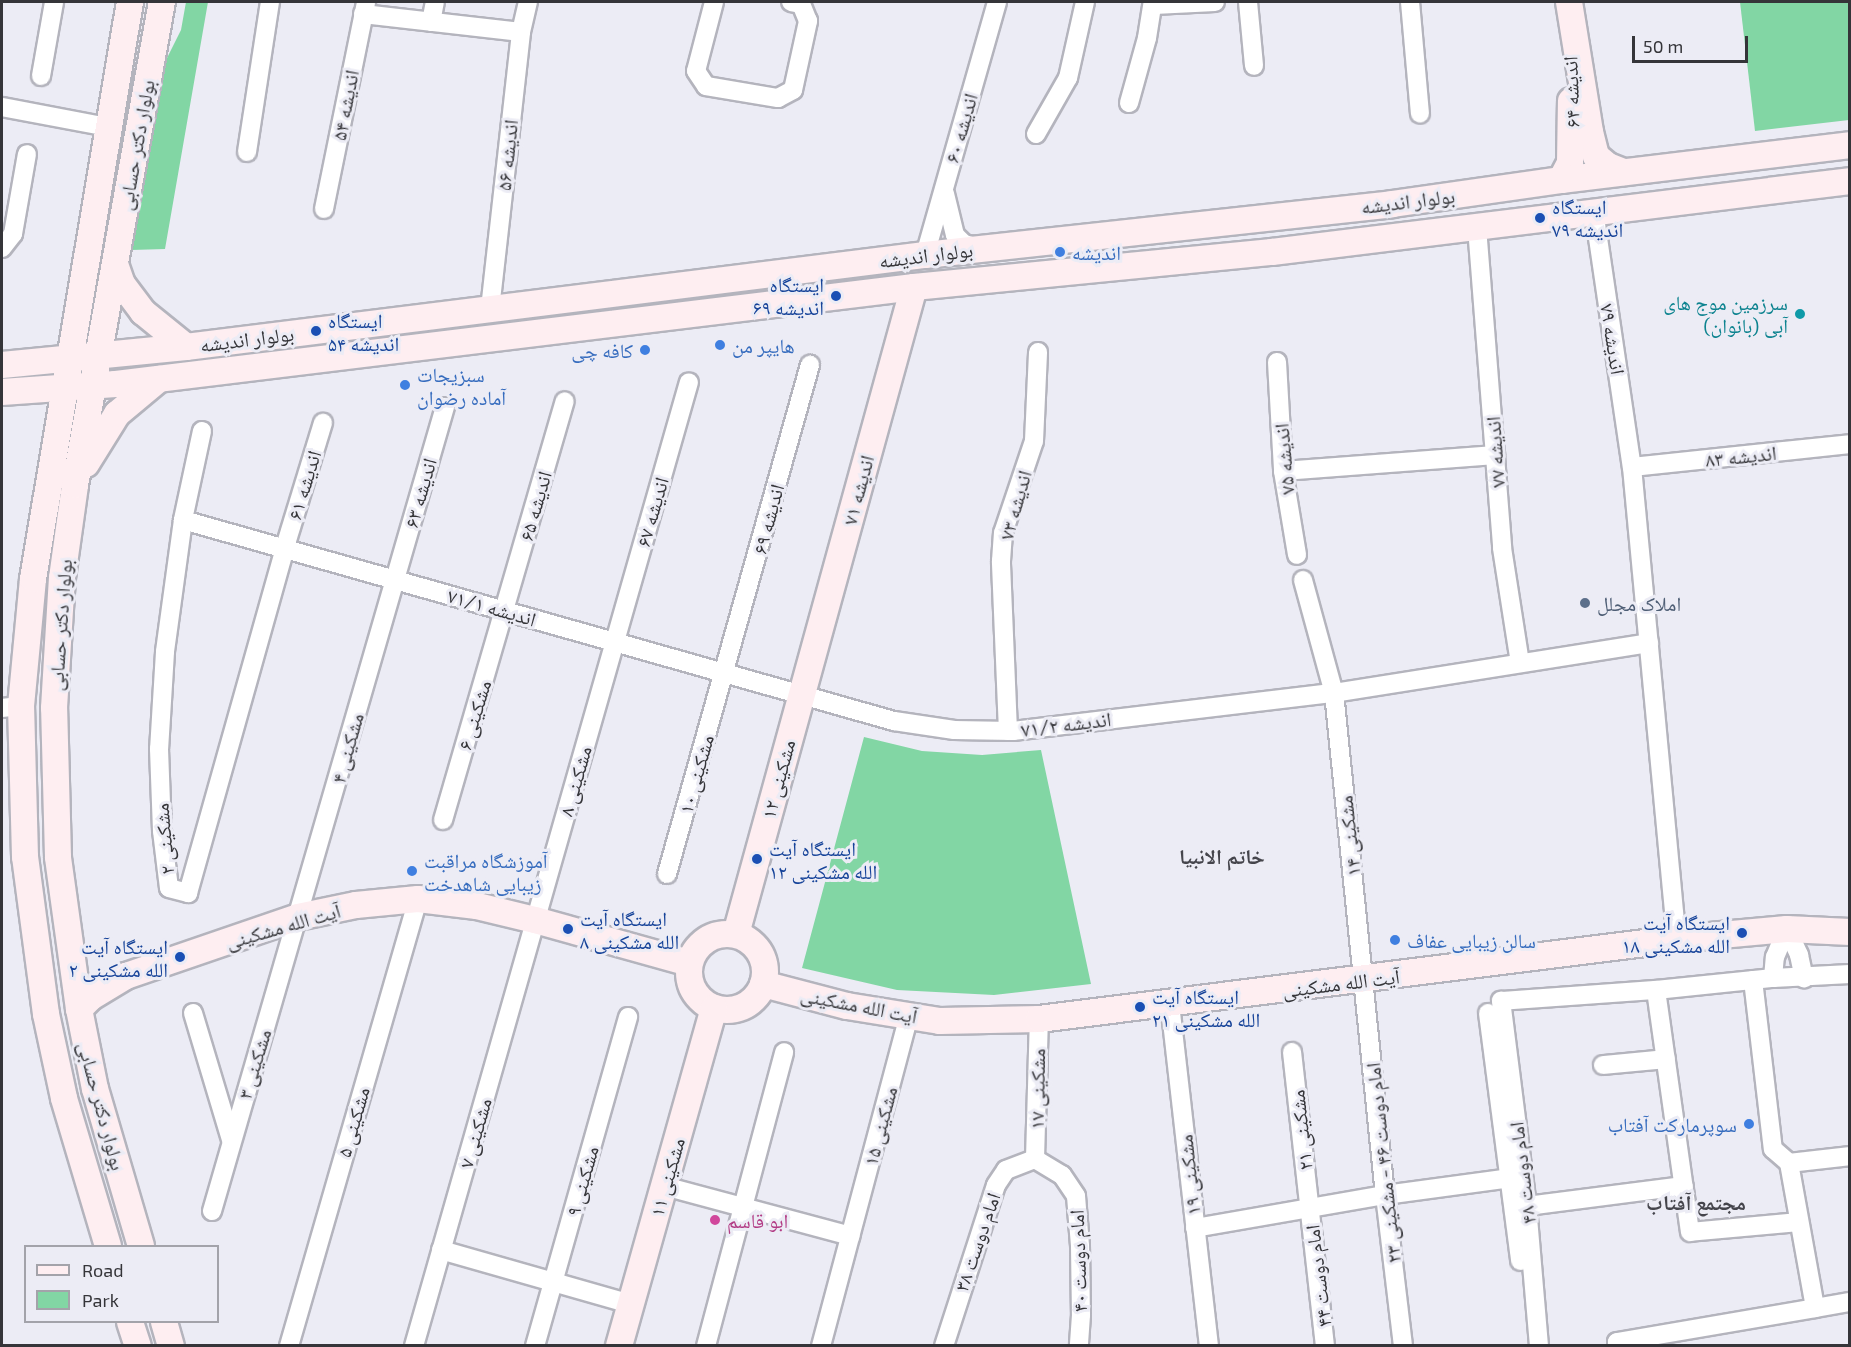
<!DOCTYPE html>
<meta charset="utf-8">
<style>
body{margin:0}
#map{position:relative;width:1851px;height:1347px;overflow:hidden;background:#ececf5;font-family:"Exo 2","Noto Naskh Arabic",sans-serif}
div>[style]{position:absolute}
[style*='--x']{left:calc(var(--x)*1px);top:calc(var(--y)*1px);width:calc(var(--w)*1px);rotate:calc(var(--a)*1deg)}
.green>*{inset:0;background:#82d6a4}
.roads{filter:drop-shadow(2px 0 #b4b4bd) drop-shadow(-2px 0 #b4b4bd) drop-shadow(0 2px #b4b4bd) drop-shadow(0 -2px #b4b4bd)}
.street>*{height:18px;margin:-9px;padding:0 9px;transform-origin:9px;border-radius:9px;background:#fff}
.secondary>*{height:26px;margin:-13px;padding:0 13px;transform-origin:13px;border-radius:13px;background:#feeef1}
.secondary>.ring{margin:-13px;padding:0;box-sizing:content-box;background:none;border:26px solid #feeef1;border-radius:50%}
.dots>*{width:16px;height:16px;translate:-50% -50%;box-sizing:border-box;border:3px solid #ececf5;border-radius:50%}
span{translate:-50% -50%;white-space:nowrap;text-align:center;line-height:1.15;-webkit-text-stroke:6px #ececf5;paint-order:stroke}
.street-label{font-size:20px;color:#353539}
.transit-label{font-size:20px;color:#164399}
.left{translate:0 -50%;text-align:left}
.right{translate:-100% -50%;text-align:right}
.shop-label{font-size:20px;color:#366cbe}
.culture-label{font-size:20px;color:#0d838f}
.service-label{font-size:20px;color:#4e5e75}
.hotel-label{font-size:20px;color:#b23c85}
.neighbourhood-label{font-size:21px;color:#45454c;font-weight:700}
.frame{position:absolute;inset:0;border:3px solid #353539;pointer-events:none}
.legend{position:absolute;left:24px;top:1245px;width:195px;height:78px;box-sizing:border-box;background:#ececf5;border:2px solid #a3a3aa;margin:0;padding:8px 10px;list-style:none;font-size:18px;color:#353539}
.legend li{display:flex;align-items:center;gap:12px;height:30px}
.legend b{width:30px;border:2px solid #a3a3aa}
.scale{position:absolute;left:1632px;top:36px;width:116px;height:27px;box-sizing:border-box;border:3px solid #353539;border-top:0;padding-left:8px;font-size:18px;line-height:21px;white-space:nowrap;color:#353539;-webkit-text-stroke:4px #ececf5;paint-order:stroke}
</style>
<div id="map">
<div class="green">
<i style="clip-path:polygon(186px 2px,208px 2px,165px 249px,131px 250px,164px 64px,181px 30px)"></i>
<i style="clip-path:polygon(1740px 2px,1849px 2px,1849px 120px,1755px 131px)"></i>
<i style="clip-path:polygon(864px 737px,922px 751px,982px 755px,1041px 750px,1091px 984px,994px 995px,897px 990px,802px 968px)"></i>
</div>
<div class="roads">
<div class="street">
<i style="--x:714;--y:2;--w:71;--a:104.6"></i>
<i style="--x:696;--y:71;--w:18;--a:56"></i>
<i style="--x:706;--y:86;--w:73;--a:9.5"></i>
<i style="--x:778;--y:98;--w:17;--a:-28"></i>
<i style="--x:793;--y:90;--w:71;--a:-77.7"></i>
<i style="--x:808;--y:21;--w:18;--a:-112"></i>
<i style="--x:801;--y:4;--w:10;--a:-169"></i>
<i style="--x:1248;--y:2;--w:64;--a:84.6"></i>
<i style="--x:1410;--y:2;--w:112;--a:84.9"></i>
<i style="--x:1154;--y:5;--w:61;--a:-2.8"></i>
<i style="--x:363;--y:14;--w:159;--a:6.5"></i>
<i style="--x:431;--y:22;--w:20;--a:-79"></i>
<i style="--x:41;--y:76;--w:75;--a:-80"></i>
<i style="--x:1129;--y:103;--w:67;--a:-74.5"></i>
<i style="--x:1147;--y:38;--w:36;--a:-81"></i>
<i style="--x:2;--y:107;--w:108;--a:10.7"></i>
<i style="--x:1036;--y:134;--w:64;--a:-60.3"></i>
<i style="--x:1068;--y:78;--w:78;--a:-77.4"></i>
<i style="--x:247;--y:152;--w:152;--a:-81.3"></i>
<i style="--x:945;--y:194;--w:42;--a:76.3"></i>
<i style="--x:955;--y:235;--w:13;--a:45"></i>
<i style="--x:964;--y:244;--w:16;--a:14"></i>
<i style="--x:324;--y:209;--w:211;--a:-78.5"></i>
<i style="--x:1594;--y:211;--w:259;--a:81.6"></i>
<i style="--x:1632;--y:467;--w:474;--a:84.6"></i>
<i style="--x:1478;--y:240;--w:309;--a:85.5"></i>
<i style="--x:1502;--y:548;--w:116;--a:81.1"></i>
<i style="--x:2;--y:248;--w:18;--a:-52"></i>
<i style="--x:13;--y:234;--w:81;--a:-80.1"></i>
<i style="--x:925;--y:255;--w:263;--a:-74.1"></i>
<i style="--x:490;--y:309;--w:279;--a:-83.6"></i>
<i style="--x:521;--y:32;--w:31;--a:-77"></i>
<i style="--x:1277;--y:362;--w:109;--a:86.8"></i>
<i style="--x:1283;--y:471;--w:85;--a:80.5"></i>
<i style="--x:202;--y:431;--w:91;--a:102.1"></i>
<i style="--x:183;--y:520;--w:133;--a:97.8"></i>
<i style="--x:165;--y:652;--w:97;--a:93.5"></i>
<i style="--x:159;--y:749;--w:82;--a:87.9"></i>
<i style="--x:162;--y:831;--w:57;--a:83"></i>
<i style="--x:169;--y:888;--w:20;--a:15"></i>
<i style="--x:188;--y:893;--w:359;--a:-74.3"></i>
<i style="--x:285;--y:547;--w:130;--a:-73"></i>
<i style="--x:1632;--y:467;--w:219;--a:-6"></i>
<i style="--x:1283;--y:471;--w:213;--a:-4.3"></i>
<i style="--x:183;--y:520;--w:739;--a:15.79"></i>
<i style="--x:894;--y:721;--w:61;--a:8.5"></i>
<i style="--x:954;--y:730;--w:59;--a:1"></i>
<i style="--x:1013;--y:731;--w:323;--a:-6.8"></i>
<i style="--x:1334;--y:693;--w:319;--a:-9"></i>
<i style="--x:1303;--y:580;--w:117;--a:74.7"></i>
<i style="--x:1334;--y:693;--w:505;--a:84.2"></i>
<i style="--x:1385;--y:1195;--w:152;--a:83.2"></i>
<i style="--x:2;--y:708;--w:19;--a:-6"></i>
<i style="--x:1008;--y:731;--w:170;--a:-92.4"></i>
<i style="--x:1001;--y:561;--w:28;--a:-86"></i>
<i style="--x:1003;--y:533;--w:97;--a:-71.4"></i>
<i style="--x:1034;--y:441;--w:89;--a:-87.4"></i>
<i style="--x:443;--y:820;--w:436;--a:-73.8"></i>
<i style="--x:667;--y:874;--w:529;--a:-74.31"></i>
<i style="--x:1787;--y:929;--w:29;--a:65"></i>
<i style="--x:1799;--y:955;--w:24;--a:78"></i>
<i style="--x:1773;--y:978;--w:21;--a:-85"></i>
<i style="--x:1775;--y:957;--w:30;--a:-67"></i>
<i style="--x:1753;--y:980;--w:170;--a:83.3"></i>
<i style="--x:1773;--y:1149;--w:21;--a:41"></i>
<i style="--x:1789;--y:1163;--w:147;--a:79.8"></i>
<i style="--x:1815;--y:1308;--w:36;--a:-10"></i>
<i style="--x:1170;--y:1004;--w:344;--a:83.5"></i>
<i style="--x:193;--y:1013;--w:133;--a:73.3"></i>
<i style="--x:1488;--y:1013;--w:250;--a:82.6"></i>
<i style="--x:1292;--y:1052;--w:296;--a:83.6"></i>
<i style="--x:1603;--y:1065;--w:63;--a:-5.4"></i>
<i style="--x:1035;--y:1159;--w:31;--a:31"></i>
<i style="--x:1062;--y:1175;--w:25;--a:56"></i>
<i style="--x:1076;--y:1196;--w:50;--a:85.4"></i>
<i style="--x:1080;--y:1246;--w:69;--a:89.2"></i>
<i style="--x:1081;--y:1315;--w:31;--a:94"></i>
<i style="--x:1035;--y:1159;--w:140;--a:-88.4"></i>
<i style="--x:1789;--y:1163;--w:61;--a:-6.5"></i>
<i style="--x:664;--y:1186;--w:193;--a:15"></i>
<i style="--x:1527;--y:1206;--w:158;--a:-7.3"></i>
<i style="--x:212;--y:1211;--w:837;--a:-73.84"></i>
<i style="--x:1799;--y:1222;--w:109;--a:174.8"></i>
<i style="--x:1690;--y:1232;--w:244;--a:-98"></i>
<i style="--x:1656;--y:990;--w:118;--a:-5.9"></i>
<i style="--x:1773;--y:978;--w:77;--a:-3"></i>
<i style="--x:1195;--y:1228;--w:193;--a:-9.9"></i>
<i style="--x:1385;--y:1195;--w:127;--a:-7.7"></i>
<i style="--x:441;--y:1250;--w:198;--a:15.9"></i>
<i style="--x:289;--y:1346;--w:465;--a:-73.9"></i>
<i style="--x:414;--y:1346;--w:1002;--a:-74.08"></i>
<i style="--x:535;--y:1346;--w:342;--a:-74.2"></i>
<i style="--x:706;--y:1346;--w:304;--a:-75.1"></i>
<i style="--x:821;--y:1346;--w:342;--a:-75.1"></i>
<i style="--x:944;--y:1346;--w:169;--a:-72.1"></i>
<i style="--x:996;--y:1185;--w:18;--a:-56"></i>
<i style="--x:1006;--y:1170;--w:31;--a:-21"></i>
<i style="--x:1539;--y:1346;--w:141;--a:-94.9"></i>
<i style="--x:1527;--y:1206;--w:207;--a:-97.2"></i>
<i style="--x:1501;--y:1001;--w:155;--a:-4.1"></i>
<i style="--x:1617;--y:1346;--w:4;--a:-90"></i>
<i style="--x:1617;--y:1342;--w:201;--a:-9.7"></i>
</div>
<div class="secondary">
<i style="--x:1569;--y:2;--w:132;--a:80.8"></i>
<i style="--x:1590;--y:132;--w:25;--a:76"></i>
<i style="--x:1596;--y:156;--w:16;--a:40"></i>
<i style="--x:1608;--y:166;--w:17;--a:21"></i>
<i style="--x:1561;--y:180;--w:19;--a:-62"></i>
<i style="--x:1570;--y:163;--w:62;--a:-89.1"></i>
<i style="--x:115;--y:264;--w:21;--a:71"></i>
<i style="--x:122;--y:284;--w:35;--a:53"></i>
<i style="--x:143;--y:312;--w:55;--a:39.1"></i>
<i style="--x:2;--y:365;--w:185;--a:-5.6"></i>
<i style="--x:186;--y:347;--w:745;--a:-7.1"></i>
<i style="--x:925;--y:255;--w:470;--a:-6.2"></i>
<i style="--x:1392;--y:204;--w:171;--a:-8.1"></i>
<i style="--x:1561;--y:180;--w:291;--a:-6.9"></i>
<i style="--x:2;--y:392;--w:114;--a:-4"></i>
<i style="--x:116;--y:384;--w:804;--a:-6.93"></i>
<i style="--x:914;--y:287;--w:360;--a:-5.6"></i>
<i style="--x:1272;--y:252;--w:582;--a:-7"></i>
<i style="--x:86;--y:464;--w:59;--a:-58.2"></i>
<i style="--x:117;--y:414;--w:55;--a:-39.8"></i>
<i class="ring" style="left:689px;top:934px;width:50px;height:50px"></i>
<i style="--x:736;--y:934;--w:671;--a:-74.62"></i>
<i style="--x:763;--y:984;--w:87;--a:14.7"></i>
<i style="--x:847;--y:1006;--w:94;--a:9.2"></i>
<i style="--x:940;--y:1021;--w:99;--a:-1.2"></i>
<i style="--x:1039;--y:1019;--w:643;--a:-7.15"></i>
<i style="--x:1677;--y:939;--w:110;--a:-5.2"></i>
<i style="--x:1787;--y:929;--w:63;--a:2.7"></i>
<i style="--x:79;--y:1009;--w:17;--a:-45"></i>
<i style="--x:91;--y:997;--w:41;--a:-31"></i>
<i style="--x:126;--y:976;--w:182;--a:-18.9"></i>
<i style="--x:298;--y:917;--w:59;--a:-11.7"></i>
<i style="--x:356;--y:905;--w:62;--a:-5.5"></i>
<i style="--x:418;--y:899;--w:59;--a:6.8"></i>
<i style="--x:477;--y:906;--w:60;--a:13.6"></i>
<i style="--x:535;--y:920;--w:160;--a:15.6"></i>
<i style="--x:108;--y:1246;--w:154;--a:-106.6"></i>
<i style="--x:64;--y:1098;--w:86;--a:-102.1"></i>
<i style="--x:46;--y:1014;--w:158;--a:-97.6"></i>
<i style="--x:25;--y:857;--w:151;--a:-91.5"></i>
<i style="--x:21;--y:706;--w:128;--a:-84.6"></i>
<i style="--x:33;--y:579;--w:585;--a:-80.46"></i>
<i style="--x:141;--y:1246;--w:164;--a:-106.3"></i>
<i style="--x:95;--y:1089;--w:82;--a:-101.3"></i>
<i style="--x:79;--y:1009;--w:153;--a:-97.9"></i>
<i style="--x:58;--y:857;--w:149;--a:-91.5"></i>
<i style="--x:54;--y:708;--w:130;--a:-86.5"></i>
<i style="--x:62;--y:578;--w:94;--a:-82"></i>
<i style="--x:75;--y:485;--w:491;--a:-79.8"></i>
<i style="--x:130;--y:1322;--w:25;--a:72"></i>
<i style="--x:164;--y:1322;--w:25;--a:74"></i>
<i style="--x:619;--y:1346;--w:351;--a:-74.3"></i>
</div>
</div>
<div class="dots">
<i style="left:1540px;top:218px;background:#1a4fb4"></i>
<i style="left:1060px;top:252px;background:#3f7fe0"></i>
<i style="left:836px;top:296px;background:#1a4fb4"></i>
<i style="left:1800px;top:314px;background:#0f9aa8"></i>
<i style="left:316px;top:331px;background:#1a4fb4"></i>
<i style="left:720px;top:345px;background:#3f7fe0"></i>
<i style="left:645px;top:350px;background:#3f7fe0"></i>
<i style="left:405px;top:385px;background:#3f7fe0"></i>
<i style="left:1585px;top:603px;background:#5c6f8a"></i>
<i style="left:757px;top:859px;background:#1a4fb4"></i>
<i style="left:412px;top:871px;background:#3f7fe0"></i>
<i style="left:568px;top:929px;background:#1a4fb4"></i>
<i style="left:1742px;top:933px;background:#1a4fb4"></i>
<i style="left:1395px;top:940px;background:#3f7fe0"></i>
<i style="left:180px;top:957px;background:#1a4fb4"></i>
<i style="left:1140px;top:1007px;background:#1a4fb4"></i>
<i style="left:1749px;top:1124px;background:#3f7fe0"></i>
<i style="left:715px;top:1220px;background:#d1479c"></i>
</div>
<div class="street-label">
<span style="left:1571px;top:92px;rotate:-92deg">اندیشه ۶۴</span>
<span style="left:345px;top:105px;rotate:-79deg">اندیشه ۵۴</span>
<span style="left:961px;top:128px;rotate:-74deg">اندیشه ۶۰</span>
<span style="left:136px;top:145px;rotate:-80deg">بولوار دکتر حسابی</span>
<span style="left:507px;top:155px;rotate:-84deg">اندیشه ۵۶</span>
<span style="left:1408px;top:201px;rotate:-7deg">بولوار اندیشه</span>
<span style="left:926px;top:255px;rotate:-7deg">بولوار اندیشه</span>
<span style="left:247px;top:339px;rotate:-7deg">بولوار اندیشه</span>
<span style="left:1613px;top:339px;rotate:81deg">اندیشه ۷۹</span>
<span style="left:1495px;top:452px;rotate:-94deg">اندیشه ۷۷</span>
<span style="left:1741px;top:456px;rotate:-6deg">اندیشه ۸۳</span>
<span style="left:1284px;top:459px;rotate:-95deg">اندیشه ۷۵</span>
<span style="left:304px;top:485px;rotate:-73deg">اندیشه ۶۱</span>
<span style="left:858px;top:490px;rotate:-75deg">اندیشه ۷۱</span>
<span style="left:420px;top:493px;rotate:-74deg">اندیشه ۶۳</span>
<span style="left:1015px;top:505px;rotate:-74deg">اندیشه ۷۳</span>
<span style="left:535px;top:506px;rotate:-74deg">اندیشه ۶۵</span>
<span style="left:652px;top:512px;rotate:-74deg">اندیشه ۶۷</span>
<span style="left:768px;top:519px;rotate:-75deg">اندیشه ۶۹</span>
<span style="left:492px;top:607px;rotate:16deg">اندیشه ۷۱/۱</span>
<span style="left:60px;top:625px;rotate:-86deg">بولوار دکتر حسابی</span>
<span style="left:474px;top:715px;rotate:-73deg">مشکینی ۶</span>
<span style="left:1066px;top:724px;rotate:-7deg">اندیشه ۷۱/۲</span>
<span style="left:347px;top:748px;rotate:-74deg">مشکینی ۴</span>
<span style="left:696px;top:774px;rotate:-74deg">مشکینی ۱۰</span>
<span style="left:778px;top:779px;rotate:-75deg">مشکینی ۱۲</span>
<span style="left:575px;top:781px;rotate:-74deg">مشکینی ۸</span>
<span style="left:1349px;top:836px;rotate:-96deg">مشکینی ۱۴</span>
<span style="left:164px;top:839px;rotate:-95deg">مشکینی ۲</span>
<span style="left:283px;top:926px;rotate:-16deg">آیت الله مشکینی</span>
<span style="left:1341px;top:983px;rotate:-7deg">آیت الله مشکینی</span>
<span style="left:859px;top:1005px;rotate:11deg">آیت الله مشکینی</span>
<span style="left:254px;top:1064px;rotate:-73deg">مشکینی ۳</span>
<span style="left:1037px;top:1089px;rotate:-89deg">مشکینی ۱۷</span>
<span style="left:102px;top:1106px;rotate:75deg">بولوار دکتر حسابی</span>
<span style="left:353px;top:1122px;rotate:-74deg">مشکینی ۵</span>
<span style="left:880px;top:1126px;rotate:-75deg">مشکینی ۱۵</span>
<span style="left:1301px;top:1130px;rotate:-96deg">مشکینی ۲۱</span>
<span style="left:475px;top:1133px;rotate:-74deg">مشکینی ۷</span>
<span style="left:1383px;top:1163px;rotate:-96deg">امام دوست ۴۶ - مشکینی ۲۳</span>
<span style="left:1522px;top:1173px;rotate:-97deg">امام دوست ۴۸</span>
<span style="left:1189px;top:1175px;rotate:-96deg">مشکینی ۱۹</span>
<span style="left:667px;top:1177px;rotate:-74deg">مشکینی ۱۱</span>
<span style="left:582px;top:1181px;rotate:-74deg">مشکینی ۹</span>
<span style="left:977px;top:1242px;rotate:-71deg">امام دوست ۳۸</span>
<span style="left:1078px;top:1261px;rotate:-92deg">امام دوست ۴۰</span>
<span style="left:1318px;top:1276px;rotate:-97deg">امام دوست ۴۴</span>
</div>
<div class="transit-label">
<span class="left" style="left:1552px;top:218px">ایستگاه<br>اندیشه ۷۹</span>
<span class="right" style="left:824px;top:296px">ایستگاه<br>اندیشه ۶۹</span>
<span class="left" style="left:328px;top:332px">ایستگاه<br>اندیشه ۵۴</span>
<span class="left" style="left:769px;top:860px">ایستگاه آیت<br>الله مشکینی ۱۲</span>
<span class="left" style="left:580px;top:930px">ایستگاه آیت<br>الله مشکینی ۸</span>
<span class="right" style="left:1730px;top:934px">ایستگاه آیت<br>الله مشکینی ۱۸</span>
<span class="right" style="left:168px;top:958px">ایستگاه آیت<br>الله مشکینی ۲</span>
<span class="left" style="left:1152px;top:1008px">ایستگاه آیت<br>الله مشکینی ۲۱</span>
</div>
<div class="shop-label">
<span class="left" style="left:1072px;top:252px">اندیشه</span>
<span class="left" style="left:732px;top:345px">هایپر من</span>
<span class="right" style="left:633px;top:350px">کافه چی</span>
<span class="left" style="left:417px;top:386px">سبزیجات<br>آماده رضوان</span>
<span class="left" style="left:424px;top:872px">آموزشگاه مراقبت<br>زیبایی شاهدخت</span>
<span class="left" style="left:1407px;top:940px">سالن زیبایی عفاف</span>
<span class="right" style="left:1737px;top:1124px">سوپرمارکت آفتاب</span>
</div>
<div class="culture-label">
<span class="right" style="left:1788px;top:314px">سرزمین موج های<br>آبی (بانوان)</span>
</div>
<div class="service-label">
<span class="left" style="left:1597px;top:603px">املاک مجلل</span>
</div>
<div class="hotel-label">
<span class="left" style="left:727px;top:1220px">ابو قاسم</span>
</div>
<div class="neighbourhood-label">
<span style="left:1222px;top:856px">خاتم الانبیا</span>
<span style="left:1696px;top:1202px">مجتمع آفتاب</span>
</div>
<div class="frame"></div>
<ul class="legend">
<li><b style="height:8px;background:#feeef1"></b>Road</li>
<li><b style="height:16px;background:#82d6a4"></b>Park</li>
</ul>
<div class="scale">50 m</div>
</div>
